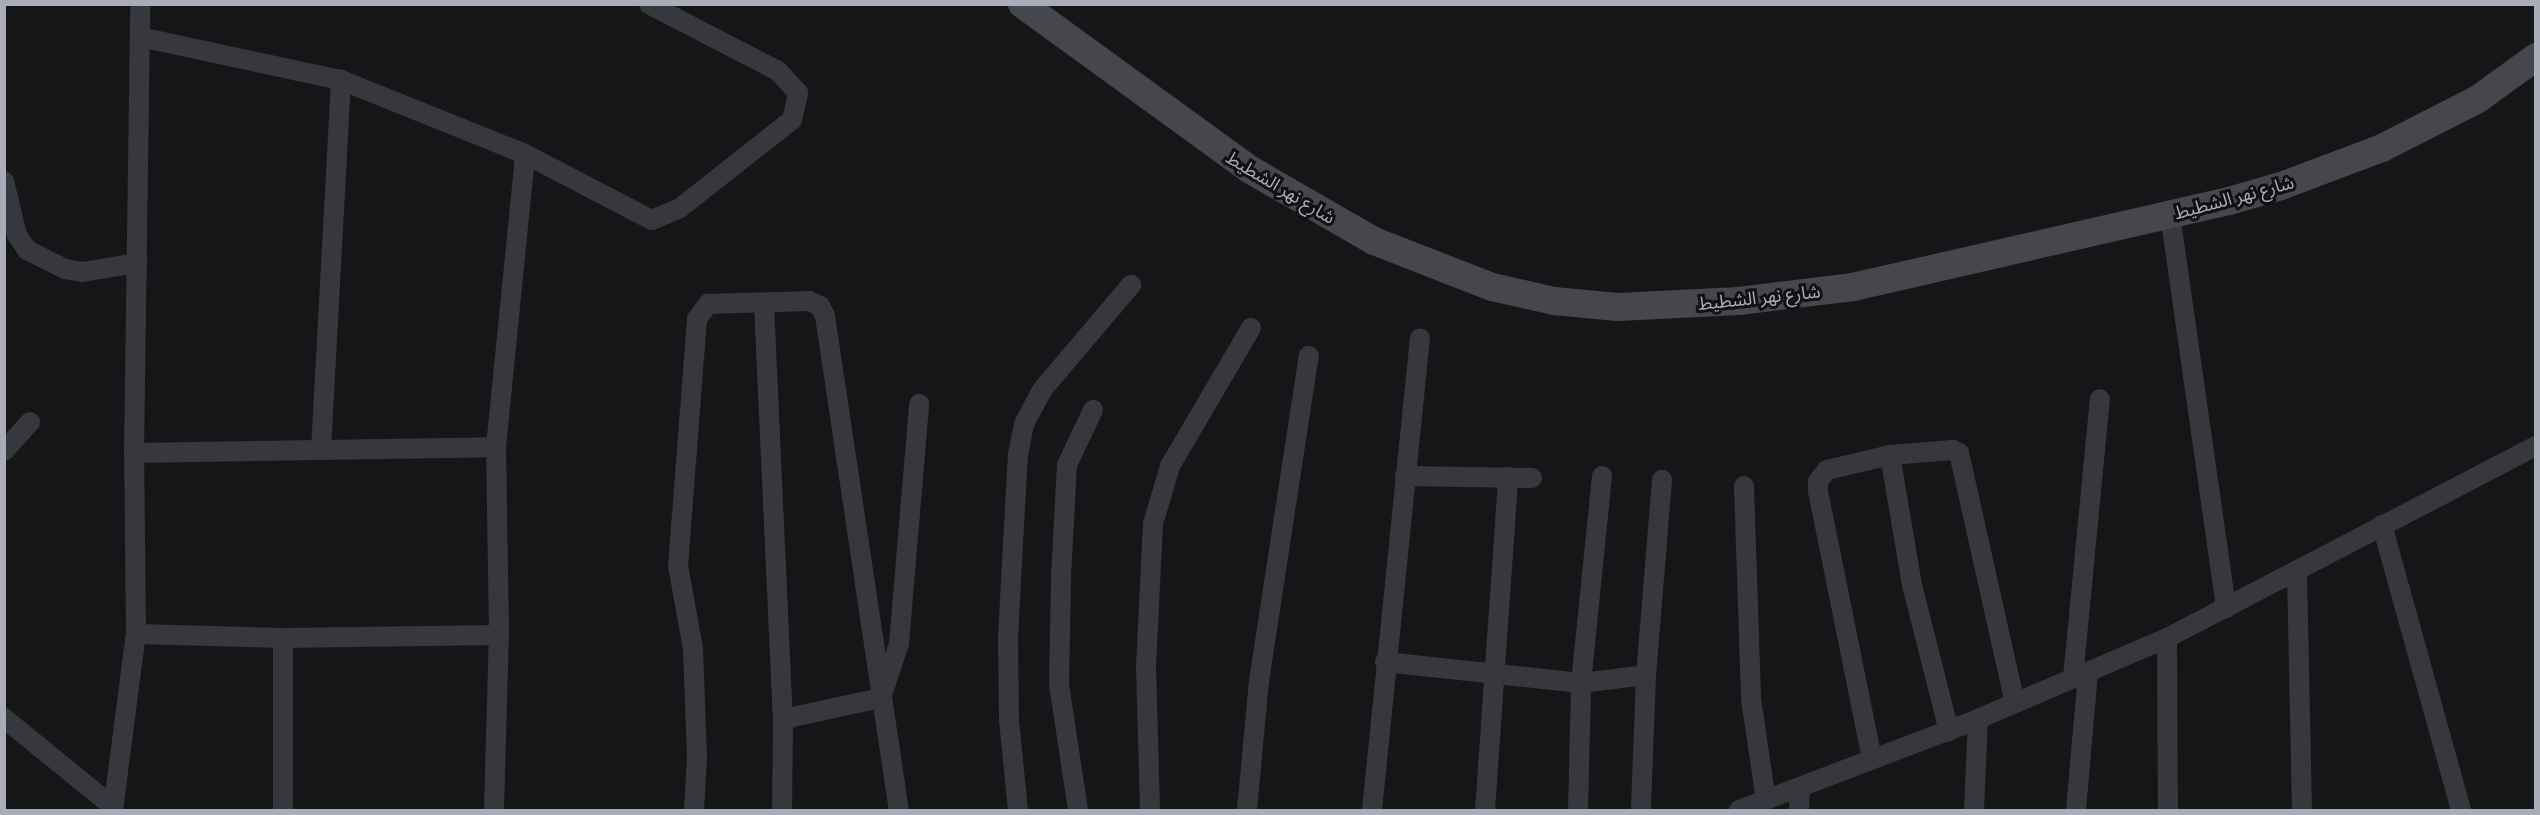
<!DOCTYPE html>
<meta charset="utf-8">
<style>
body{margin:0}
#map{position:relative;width:2540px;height:815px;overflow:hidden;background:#161618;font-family:Ubuntu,"Noto Sans Arabic",sans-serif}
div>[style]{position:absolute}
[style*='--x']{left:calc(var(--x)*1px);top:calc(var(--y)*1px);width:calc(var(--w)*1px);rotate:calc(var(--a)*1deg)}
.minor>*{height:20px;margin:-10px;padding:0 10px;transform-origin:10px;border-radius:10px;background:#37383d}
.secondary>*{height:28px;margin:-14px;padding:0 14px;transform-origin:14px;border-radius:14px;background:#45474d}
span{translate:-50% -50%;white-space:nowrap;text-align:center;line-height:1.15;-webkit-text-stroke:6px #111113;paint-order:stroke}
.street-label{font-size:18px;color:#a8adb8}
.frame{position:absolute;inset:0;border:6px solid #a8adb8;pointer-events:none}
</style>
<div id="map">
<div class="minor">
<i style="--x:140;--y:37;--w:206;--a:12.1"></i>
<i style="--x:341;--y:80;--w:198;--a:21.9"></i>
<i style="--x:525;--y:154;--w:143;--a:27.5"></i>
<i style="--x:652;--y:220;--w:30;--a:-23"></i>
<i style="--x:680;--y:208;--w:142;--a:-38.2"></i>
<i style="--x:792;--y:120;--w:28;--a:-77"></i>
<i style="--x:798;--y:93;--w:30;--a:-132"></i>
<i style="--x:778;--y:71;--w:145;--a:-152.6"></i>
<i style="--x:4;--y:181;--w:56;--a:76.5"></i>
<i style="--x:17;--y:235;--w:18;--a:56"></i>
<i style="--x:27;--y:250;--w:42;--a:26.6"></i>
<i style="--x:65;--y:269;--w:18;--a:9"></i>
<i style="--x:83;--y:272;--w:55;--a:-9.5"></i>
<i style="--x:2170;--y:214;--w:398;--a:81.9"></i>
<i style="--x:764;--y:304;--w:415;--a:87.4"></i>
<i style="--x:783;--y:719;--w:91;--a:90.6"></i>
<i style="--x:321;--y:450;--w:371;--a:-86.9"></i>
<i style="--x:4;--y:451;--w:39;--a:-48"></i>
<i style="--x:134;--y:453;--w:362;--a:-0.9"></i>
<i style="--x:1890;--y:455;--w:132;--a:80.4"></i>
<i style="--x:1912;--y:585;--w:151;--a:75.8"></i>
<i style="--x:1405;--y:476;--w:127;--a:0.9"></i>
<i style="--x:1744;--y:486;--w:213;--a:88.1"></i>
<i style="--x:1751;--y:699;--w:102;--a:81.6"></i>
<i style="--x:2382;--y:525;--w:296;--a:74.5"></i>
<i style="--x:2297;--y:572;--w:238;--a:88.8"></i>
<i style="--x:136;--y:634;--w:147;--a:1.6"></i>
<i style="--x:283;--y:638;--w:216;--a:-0.8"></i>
<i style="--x:2167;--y:638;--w:172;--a:89.7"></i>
<i style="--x:1385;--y:662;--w:197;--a:6.1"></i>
<i style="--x:1581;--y:683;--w:65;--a:-7"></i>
<i style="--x:2073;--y:678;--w:280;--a:-84.5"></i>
<i style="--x:4;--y:718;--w:141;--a:39.2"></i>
<i style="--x:783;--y:719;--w:100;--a:-12.1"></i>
<i style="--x:881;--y:698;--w:57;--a:-71.6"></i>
<i style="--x:899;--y:644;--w:241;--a:-85.2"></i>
<i style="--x:1872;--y:759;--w:273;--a:-101.4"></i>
<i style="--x:1818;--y:491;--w:10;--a:-90"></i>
<i style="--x:1818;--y:481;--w:14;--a:-51"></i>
<i style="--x:1827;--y:470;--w:65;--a:-13.4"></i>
<i style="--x:1890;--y:455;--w:63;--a:-4.5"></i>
<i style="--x:1953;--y:450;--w:7;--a:27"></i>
<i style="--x:1959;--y:453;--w:256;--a:77.4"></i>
<i style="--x:113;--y:810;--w:177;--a:-82.6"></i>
<i style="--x:136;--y:634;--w:181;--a:-90.6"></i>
<i style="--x:134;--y:453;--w:449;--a:-89.2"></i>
<i style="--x:283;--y:810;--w:172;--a:-90"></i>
<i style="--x:494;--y:810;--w:175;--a:-88.4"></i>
<i style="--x:499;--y:635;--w:188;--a:-90.9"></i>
<i style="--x:496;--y:447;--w:294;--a:-84.3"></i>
<i style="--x:694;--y:810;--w:52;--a:-86.7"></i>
<i style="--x:697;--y:758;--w:109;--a:-92.1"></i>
<i style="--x:693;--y:649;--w:84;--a:-100.2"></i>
<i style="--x:678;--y:566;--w:248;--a:-85.6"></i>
<i style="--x:697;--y:319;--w:19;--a:-54"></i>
<i style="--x:708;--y:304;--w:101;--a:-1.7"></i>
<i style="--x:809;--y:301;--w:12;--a:24"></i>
<i style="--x:820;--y:306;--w:11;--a:63"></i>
<i style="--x:825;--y:316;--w:500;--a:81.5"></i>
<i style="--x:1018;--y:810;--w:90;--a:-95.7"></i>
<i style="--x:1009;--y:720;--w:83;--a:-90.7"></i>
<i style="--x:1008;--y:637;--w:182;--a:-86.9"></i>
<i style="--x:1018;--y:455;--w:32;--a:-79"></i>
<i style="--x:1024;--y:424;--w:38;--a:-62"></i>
<i style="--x:1042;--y:390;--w:138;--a:-49.7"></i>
<i style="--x:1078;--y:810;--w:126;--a:-98.6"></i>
<i style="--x:1059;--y:685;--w:109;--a:-88.9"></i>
<i style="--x:1061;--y:576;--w:111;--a:-86.9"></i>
<i style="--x:1067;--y:465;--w:61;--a:-64.7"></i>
<i style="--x:1150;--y:810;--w:143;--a:-91.6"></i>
<i style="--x:1146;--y:667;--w:143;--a:-87.2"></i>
<i style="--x:1153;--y:524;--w:60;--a:-73.7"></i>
<i style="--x:1170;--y:466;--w:160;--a:-59.6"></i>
<i style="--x:1247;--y:810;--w:130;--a:-84.7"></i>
<i style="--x:1259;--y:681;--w:329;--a:-81.3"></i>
<i style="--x:1372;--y:810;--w:474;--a:-84.2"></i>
<i style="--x:1485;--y:810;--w:334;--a:-86"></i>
<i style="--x:1578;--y:810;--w:127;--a:-88.6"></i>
<i style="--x:1581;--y:683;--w:208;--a:-84.2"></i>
<i style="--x:1641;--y:810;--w:135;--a:-87.9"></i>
<i style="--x:1646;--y:675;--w:196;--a:-85.3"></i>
<i style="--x:1739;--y:810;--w:256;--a:-20.8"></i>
<i style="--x:1978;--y:719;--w:206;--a:-23.2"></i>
<i style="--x:2167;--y:638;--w:416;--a:-27.5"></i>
<i style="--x:1799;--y:810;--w:23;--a:-88"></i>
<i style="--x:1974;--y:810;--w:91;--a:-87.5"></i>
<i style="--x:2076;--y:810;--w:139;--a:-85"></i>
</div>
<div class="secondary">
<i style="--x:1022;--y:4;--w:281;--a:36"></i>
<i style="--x:1249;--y:169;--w:144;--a:29.9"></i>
<i style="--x:1374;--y:241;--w:127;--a:21.3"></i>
<i style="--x:1492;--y:287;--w:64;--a:12.7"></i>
<i style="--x:1554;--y:301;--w:64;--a:5.4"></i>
<i style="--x:1618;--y:307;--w:121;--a:-2.8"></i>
<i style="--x:1739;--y:301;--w:115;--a:-7"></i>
<i style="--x:1853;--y:287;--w:386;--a:-12.9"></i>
<i style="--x:2229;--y:201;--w:54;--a:-16.1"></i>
<i style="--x:2281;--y:186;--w:108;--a:-20.6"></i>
<i style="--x:2382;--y:148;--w:108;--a:-27"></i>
<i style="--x:2478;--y:99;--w:72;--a:-35.9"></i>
</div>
<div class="street-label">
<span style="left:1281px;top:187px;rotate:31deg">شارع نهر الشطيط</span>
<span style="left:2234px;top:197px;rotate:-15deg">شارع نهر الشطيط</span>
<span style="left:1759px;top:297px;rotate:-6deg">شارع نهر الشطيط</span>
</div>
<div class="frame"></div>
</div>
